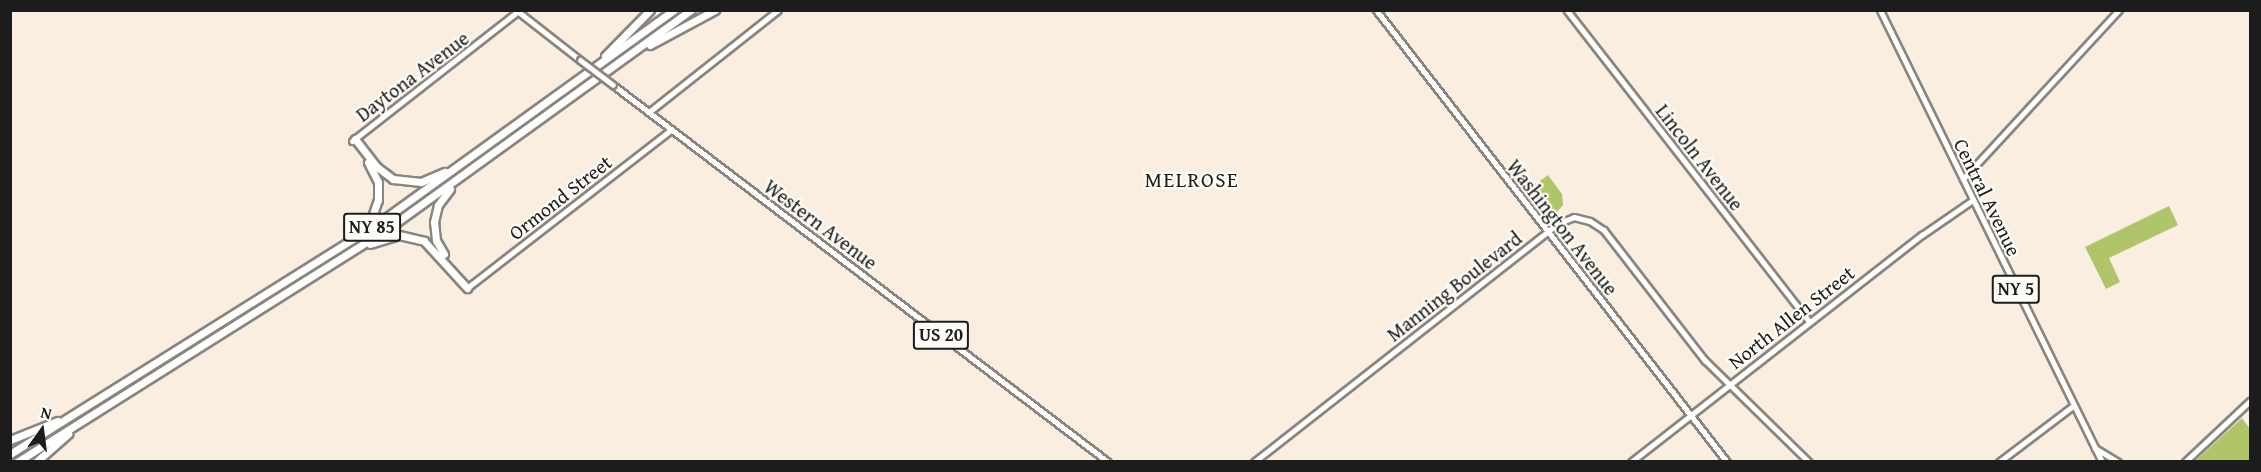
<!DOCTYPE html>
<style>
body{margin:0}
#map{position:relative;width:2261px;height:472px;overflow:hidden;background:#f9eedf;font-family:"Gentium Book Plus",serif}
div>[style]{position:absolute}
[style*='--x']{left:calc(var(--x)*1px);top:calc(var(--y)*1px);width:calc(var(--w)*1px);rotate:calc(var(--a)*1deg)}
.green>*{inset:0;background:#b0c569}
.roads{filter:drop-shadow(2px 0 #8a857e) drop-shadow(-2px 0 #8a857e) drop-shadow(0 2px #8a857e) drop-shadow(0 -2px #8a857e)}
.tertiary>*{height:4.5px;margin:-2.25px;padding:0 2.25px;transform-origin:2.25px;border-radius:2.25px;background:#fff}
.primary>*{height:5px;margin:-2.5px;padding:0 2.5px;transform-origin:2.5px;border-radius:2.5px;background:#fff}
.motorway>*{height:7px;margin:-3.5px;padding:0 3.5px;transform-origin:3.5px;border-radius:3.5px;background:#fff}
.bridges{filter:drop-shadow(2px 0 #8a857e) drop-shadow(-2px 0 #8a857e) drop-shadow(0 2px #8a857e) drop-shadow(0 -2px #8a857e)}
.primary-bridge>*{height:5px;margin:-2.5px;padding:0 2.5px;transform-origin:2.5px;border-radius:2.5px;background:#fff}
span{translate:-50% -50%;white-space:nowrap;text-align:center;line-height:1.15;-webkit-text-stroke:4.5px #fdfcf7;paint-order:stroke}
.shield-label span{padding:2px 4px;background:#fdfcf7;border:2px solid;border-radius:4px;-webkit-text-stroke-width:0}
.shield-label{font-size:18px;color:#1c1c1c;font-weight:700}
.street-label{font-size:20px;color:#1c1c1c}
.neighbourhood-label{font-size:21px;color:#1c1c1c;letter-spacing:1.5px}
.frame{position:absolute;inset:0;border:12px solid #1c1c1c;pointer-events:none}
.north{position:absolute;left:12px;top:400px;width:60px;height:60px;-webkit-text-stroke:4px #fdfcf7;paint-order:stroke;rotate:14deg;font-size:16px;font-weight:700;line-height:24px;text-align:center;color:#1c1c1c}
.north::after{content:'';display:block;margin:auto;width:21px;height:27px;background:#1c1c1c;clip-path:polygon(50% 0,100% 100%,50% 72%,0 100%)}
</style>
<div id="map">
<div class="green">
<i style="clip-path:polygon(1548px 175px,1562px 194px,1563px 205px,1550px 220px,1528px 190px)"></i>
<i style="clip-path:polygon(2169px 206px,2178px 225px,2109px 258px,2120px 282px,2106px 289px,2085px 247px)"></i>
<i style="clip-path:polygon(2242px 418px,2250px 429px,2250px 461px,2195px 461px)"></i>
</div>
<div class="roads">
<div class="tertiary">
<i style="--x:1567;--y:10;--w:395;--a:52.1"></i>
<i style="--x:649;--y:112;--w:164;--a:-38.3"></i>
<i style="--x:1963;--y:179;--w:230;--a:-47.3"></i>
<i style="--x:2095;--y:448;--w:27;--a:31"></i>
<i style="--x:1254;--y:462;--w:385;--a:-38.1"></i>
<i style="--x:1557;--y:224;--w:18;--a:-22"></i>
<i style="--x:1574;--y:217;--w:16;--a:14"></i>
<i style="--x:1590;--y:221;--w:17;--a:33"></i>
<i style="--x:1604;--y:230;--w:165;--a:52.2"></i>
<i style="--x:1705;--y:360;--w:146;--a:44.4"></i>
<i style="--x:1631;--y:462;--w:369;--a:-38"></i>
<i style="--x:1922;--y:235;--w:62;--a:-34.5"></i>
<i style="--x:1999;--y:462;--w:93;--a:-37.1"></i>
<i style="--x:2185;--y:462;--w:89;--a:-43.2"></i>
</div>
<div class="primary">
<i style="--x:516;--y:10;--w:81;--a:38"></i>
<i style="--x:1376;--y:10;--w:572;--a:52.17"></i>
<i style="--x:1880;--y:10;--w:504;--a:63.84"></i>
<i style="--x:613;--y:85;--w:622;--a:37.29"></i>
<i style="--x:352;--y:141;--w:209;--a:-38"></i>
<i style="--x:467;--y:288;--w:259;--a:-37.8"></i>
</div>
<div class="motorway">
<i style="--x:650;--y:45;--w:74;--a:-28.3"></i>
<i style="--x:605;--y:56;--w:64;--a:-45.6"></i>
<i style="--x:355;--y:139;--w:36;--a:52"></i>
<i style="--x:377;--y:167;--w:20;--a:37"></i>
<i style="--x:393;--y:179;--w:28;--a:6"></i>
<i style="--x:421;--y:182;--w:26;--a:-23"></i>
<i style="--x:361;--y:230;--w:17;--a:-50"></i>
<i style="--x:372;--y:217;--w:18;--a:-71"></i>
<i style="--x:378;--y:200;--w:18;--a:-90"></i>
<i style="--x:378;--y:182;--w:22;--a:-117"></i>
<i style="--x:370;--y:244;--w:30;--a:-17"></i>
<i style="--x:399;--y:235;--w:26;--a:13"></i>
<i style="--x:424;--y:241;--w:64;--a:47.5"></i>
<i style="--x:444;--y:254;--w:16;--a:-120"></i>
<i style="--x:436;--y:240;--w:18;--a:-96"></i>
<i style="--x:434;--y:222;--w:17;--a:-77"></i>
<i style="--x:438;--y:205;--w:20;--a:-53"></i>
<i style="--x:10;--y:440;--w:51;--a:-22"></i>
<i style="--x:10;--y:454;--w:442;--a:-32.1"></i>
<i style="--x:384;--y:219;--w:357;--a:-35.8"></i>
<i style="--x:17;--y:462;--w:441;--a:-32.2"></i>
<i style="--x:390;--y:227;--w:371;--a:-35.8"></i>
<i style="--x:36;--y:462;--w:43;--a:-41.2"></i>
</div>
</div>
<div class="bridges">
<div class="primary-bridge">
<i style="--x:580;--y:60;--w:41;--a:37.1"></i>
</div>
</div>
<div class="shield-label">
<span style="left:372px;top:227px">NY 85</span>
<span style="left:2016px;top:289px">NY 5</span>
<span style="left:941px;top:335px">US 20</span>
</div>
<div class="street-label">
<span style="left:412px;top:76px;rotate:-37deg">Daytona Avenue</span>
<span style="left:1700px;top:157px;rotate:52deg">Lincoln Avenue</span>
<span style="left:560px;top:197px;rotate:-38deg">Ormond Street</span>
<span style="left:1988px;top:197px;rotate:64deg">Central Avenue</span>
<span style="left:821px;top:224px;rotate:37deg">Western Avenue</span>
<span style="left:1563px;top:227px;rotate:52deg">Washington Avenue</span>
<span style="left:1454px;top:286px;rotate:-38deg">Manning Boulevard</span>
<span style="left:1791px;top:317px;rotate:-38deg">North Allen Street</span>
</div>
<div class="neighbourhood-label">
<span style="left:1192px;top:180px">MELROSE</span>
</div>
<div class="frame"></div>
<div class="north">N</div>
</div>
